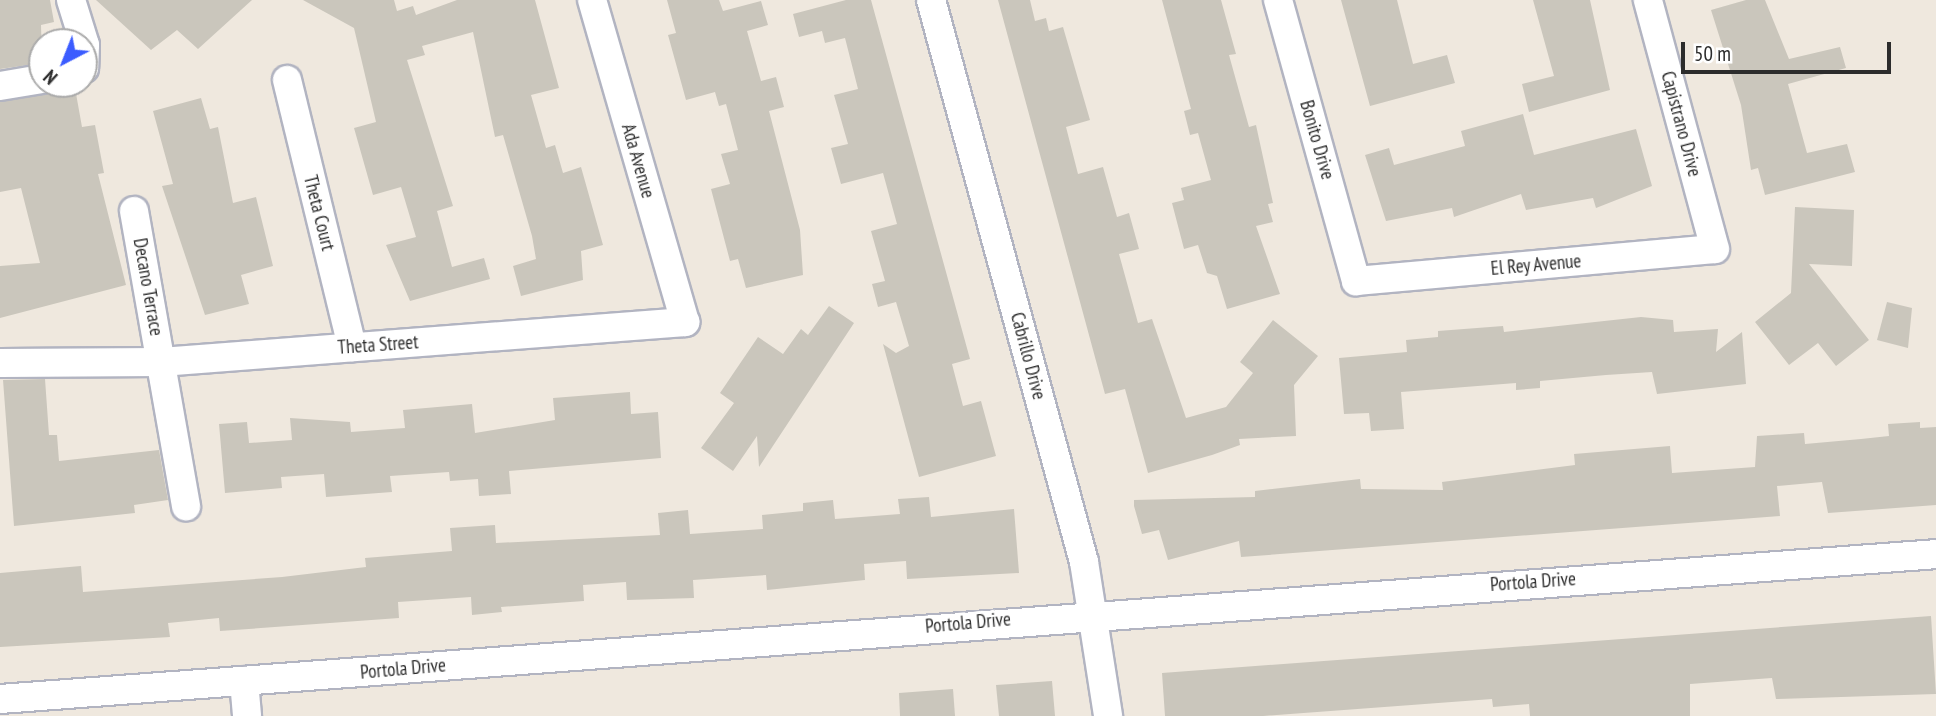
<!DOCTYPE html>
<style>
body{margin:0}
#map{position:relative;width:1936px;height:716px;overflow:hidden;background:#efe8de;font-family:"PT Sans Narrow",sans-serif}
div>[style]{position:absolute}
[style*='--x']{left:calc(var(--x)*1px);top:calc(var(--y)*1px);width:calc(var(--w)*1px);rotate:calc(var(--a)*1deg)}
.building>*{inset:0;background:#cac6bc}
.roads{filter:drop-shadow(2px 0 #b2b4c1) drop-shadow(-2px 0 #b2b4c1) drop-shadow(0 2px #b2b4c1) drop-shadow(0 -2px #b2b4c1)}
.minor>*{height:28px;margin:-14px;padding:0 14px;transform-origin:14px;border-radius:14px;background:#fff}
span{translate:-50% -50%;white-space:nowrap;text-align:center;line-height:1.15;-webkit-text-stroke:6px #fff;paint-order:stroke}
.street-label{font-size:19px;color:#2c2c2c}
.north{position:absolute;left:28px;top:28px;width:70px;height:70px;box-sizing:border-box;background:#fff;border:2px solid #ababab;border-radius:50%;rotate:222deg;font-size:19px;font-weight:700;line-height:28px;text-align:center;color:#2c2c2c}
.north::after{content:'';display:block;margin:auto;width:24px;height:32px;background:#3b5cff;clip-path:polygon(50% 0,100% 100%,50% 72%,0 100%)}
.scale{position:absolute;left:1681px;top:42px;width:210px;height:32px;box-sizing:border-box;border:4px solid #2c2c2c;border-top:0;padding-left:9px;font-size:21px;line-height:24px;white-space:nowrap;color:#2c2c2c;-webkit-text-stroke:5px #fff;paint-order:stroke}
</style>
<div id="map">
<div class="building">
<i style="clip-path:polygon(0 0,50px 0,54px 22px,41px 25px,42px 63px,0 69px)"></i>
<i style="clip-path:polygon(96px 0,252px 0,198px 49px,177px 30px,151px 50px)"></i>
<i style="clip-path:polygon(303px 0,394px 0,397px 11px,413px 6px,416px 15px,457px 0,535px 0,559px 88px,531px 95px,546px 148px,555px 145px,563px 173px,581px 167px,603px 245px,581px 251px,583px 280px,521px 296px,513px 266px,536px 259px,532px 236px,503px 135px,495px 137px,473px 32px,422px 46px,425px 55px,407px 60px,453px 206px,437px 211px,452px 267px,484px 258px,490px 279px,410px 301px,386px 245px,416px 237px,401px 187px,373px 195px,354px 128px,376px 122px,354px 28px)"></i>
<i style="clip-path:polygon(667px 0,719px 0,723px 11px,761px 1px,768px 25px,747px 31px,761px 81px,776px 77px,784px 107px,769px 111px,800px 230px,803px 275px,746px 288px,738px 259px,730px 261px,711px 189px,730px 184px,721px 154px,738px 150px,726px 104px,719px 106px,715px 92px,686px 100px,668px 35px,676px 33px)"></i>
<i style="clip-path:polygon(846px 0,871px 0,970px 359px,952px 364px,963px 406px,981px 401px,996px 456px,919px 477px,883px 344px,896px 353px,909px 346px,896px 302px,878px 307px,872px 284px,885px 281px,871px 231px,897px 224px,883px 173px,841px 184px,831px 148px,848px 144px,834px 95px,858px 89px,845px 38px,825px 43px,822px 31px,799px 37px,793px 14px)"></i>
<i style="clip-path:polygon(998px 0,1030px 0,1035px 21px,1046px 18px,1049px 31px,1063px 27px,1090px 120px,1066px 127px,1078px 174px,1103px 167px,1117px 217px,1129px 213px,1139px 249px,1119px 254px,1138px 323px,1152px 319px,1186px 418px,1226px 407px,1253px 373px,1240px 362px,1273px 320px,1318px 356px,1294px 385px,1296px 436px,1239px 439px,1240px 445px,1212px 455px,1148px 473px,1125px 389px,1105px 394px)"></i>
<i style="clip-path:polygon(1162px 0,1221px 0,1236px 54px,1229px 55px,1249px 127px,1256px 125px,1273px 203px,1268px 204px,1273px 222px,1256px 226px,1280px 294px,1227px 309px,1217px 276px,1207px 273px,1198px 245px,1184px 249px,1172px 203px,1184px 200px,1181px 188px,1211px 180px,1198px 133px,1190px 135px,1184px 111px,1191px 109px)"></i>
<i style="clip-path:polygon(1341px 0,1397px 0,1413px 64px,1447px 55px,1455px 83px,1370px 106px)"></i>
<i style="clip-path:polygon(1533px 0,1590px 0,1610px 90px,1529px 112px,1522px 84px,1554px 76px)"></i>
<i style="clip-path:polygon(1746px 0,1765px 0,1789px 59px,1840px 47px,1846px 68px,1788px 84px,1807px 153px,1847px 144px,1855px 172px,1765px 195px,1758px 168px,1751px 170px,1741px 105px,1711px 10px)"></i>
<i style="clip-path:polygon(75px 88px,82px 127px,95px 125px,104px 173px,98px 174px,126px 285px,0 318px,0 266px,40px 263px,21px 188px,0 192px,0 102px)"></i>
<i style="clip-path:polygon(201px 98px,210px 129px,218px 127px,233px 203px,256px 197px,273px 266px,241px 275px,249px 304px,205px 315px,162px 186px,173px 184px,153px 111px)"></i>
<i style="clip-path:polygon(1523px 114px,1534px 155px,1636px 129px,1652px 186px,1596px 208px,1593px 198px,1526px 210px,1521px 194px,1454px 217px,1452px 208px,1386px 221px,1365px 155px,1389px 148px,1394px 165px,1465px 146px,1461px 131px)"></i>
<i style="clip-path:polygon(1795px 207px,1854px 210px,1852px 266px,1809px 264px,1869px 340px,1836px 366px,1818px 343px,1789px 365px,1755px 322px,1791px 293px)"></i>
<i style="clip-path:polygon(1887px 302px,1912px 308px,1908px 348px,1877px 340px)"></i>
<i style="clip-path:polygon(829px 306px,854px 323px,759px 467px,757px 436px,733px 471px,701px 448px,734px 403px,720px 393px,758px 337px,783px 354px,801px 329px,808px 335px)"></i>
<i style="clip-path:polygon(1641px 317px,1673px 320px,1674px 332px,1718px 329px,1716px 352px,1742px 332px,1746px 384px,1657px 394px,1652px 372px,1606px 375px,1540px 381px,1540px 388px,1516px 390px,1516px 383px,1401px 392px,1404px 429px,1371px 431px,1369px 413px,1344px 414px,1339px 358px,1407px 352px,1406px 340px,1438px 337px,1438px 331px,1503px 326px,1504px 332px)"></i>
<i style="clip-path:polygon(45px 379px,49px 435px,57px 435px,59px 461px,159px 450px,168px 500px,134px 505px,135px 513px,14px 526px,3px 380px)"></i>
<i style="clip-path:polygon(630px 392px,631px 414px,658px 412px,661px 458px,509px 471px,511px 494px,479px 496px,478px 479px,450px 481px,449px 472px,390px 476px,392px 492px,326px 497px,324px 474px,281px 477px,282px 488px,225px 493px,219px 424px,247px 422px,249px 443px,292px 440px,290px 418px,350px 422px,351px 432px,405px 428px,403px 410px,472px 404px,475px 433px,555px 420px,553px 398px)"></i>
<i style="clip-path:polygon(1920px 422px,1920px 428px,1936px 427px,1936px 505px,1828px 513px,1822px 482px,1777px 486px,1780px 516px,1241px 557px,1239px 541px,1168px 560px,1159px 530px,1142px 534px,1134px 506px,1134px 500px,1255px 497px,1255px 491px,1360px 479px,1361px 489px,1443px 490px,1442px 482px,1575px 465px,1574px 454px,1670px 446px,1672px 473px,1755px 467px,1757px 436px,1804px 433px,1805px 444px,1861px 439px,1889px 436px,1888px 424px)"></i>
<i style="clip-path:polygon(929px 497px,931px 517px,1014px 509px,1019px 573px,907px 579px,906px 561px,864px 564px,865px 580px,796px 587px,767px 590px,766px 575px,693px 580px,694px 598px,627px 600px,626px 582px,583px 585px,584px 601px,501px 607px,502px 612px,472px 615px,471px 597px,398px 602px,399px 618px,220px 631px,219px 618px,168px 623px,170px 637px,0 647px,0 573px,81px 566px,83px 592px,282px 577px,366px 567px,365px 558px,452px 551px,450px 528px,495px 525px,496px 543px,660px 535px,658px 513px,688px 510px,690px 534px,763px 529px,762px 515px,803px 511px,803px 503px,833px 500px,835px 519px,900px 514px,898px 499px)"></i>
<i style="clip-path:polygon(1931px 616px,1936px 694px,1776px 699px,1772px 678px,1690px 684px,1690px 716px,1530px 716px,1529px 704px,1493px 707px,1492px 699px,1263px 716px,1165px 716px,1162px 673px)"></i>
<i style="clip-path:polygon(1052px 681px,1055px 716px,999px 716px,996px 685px)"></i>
<i style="clip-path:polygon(953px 689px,955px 716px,900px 716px,899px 693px)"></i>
</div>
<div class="roads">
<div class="minor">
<i style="--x:71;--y:0;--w:47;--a:72.7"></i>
<i style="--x:85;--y:45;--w:23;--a:92"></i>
<i style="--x:931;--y:0;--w:582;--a:74.77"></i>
<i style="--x:1084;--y:562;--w:156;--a:81.1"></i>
<i style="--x:1278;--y:0;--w:292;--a:74.5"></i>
<i style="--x:1356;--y:281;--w:360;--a:-5.1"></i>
<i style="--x:1715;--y:249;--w:258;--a:-105.1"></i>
<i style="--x:287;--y:80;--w:275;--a:76.3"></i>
<i style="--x:0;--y:86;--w:43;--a:-9.5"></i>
<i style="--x:134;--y:211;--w:300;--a:80"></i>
<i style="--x:0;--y:363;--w:161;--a:-0.4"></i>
<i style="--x:161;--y:362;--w:526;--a:-4.37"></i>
<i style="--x:685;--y:322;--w:335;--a:-106.1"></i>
<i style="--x:244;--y:681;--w:35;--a:85"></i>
<i style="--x:0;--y:699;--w:1941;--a:-4.28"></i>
</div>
</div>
<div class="street-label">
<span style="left:1681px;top:124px;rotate:75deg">Capistrano Drive</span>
<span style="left:1317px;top:140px;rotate:74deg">Bonito Drive</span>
<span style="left:638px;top:161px;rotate:74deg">Ada Avenue</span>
<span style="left:319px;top:213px;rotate:76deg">Theta Court</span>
<span style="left:1536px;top:265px;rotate:-5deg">El Rey Avenue</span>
<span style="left:148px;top:287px;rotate:80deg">Decano Terrace</span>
<span style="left:378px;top:345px;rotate:-4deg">Theta Street</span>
<span style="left:1028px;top:356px;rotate:75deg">Cabrillo Drive</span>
<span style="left:1533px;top:582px;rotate:-4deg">Portola Drive</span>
<span style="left:968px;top:623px;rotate:-5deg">Portola Drive</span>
<span style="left:403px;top:669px;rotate:-5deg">Portola Drive</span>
</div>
<div class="north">N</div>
<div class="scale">50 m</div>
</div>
